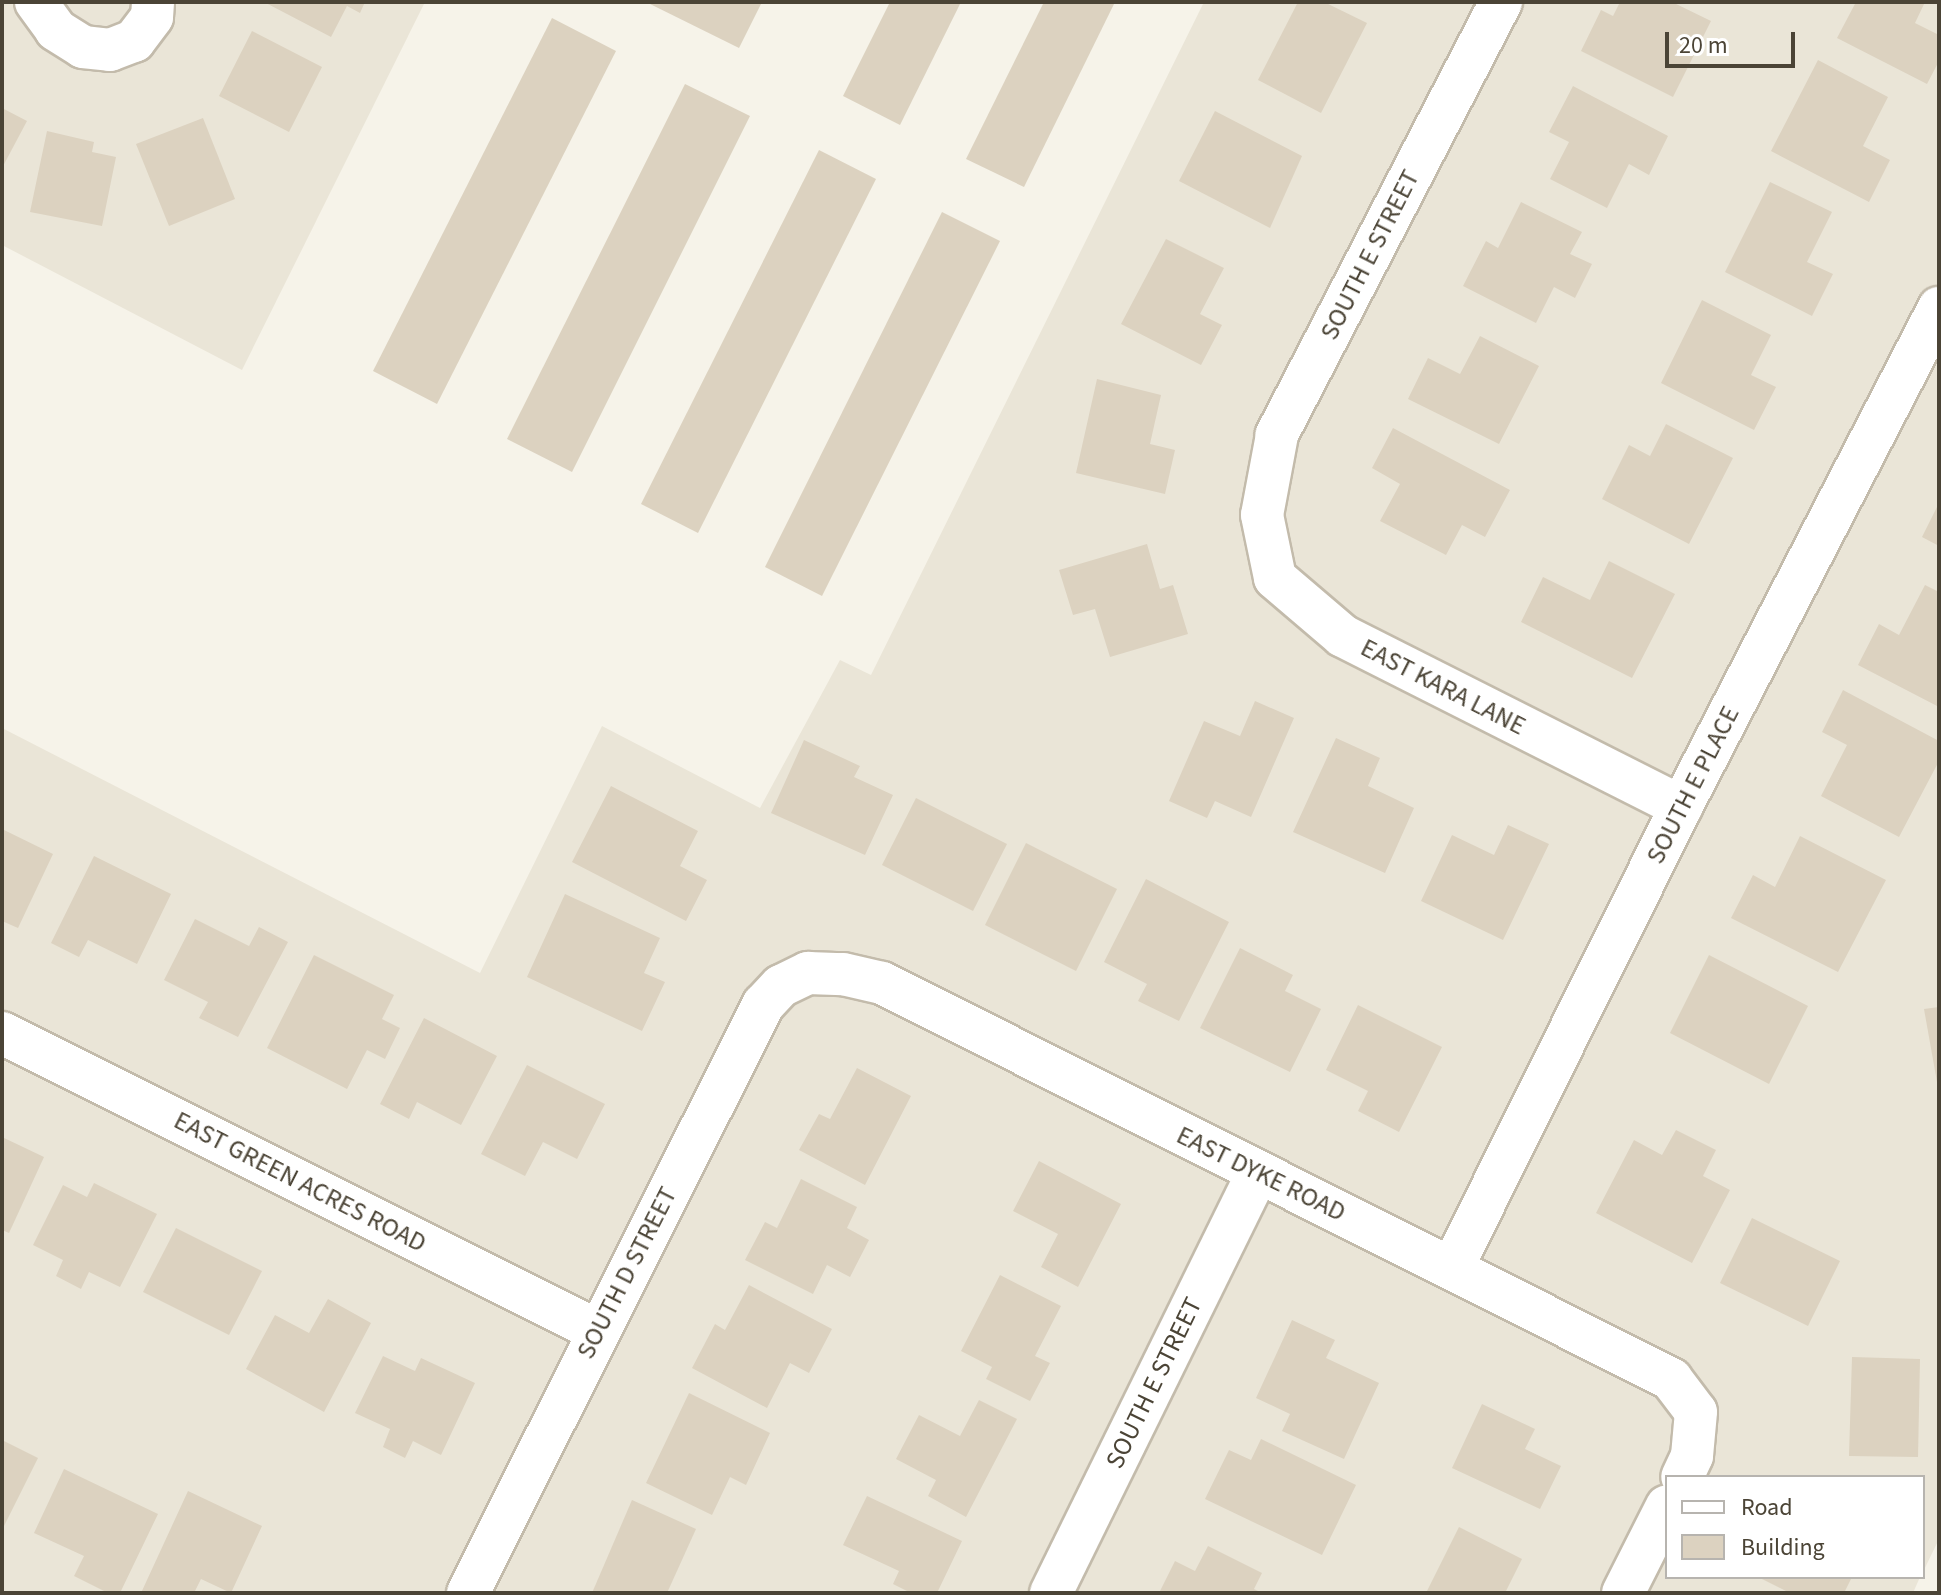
<!DOCTYPE html>
<style>
body{margin:0}
#map{position:relative;width:1941px;height:1595px;overflow:hidden;background:#f6f3e9;font-family:"Source Sans 3",sans-serif}
div>[style]{position:absolute}
[style*='--x']{left:calc(var(--x)*1px);top:calc(var(--y)*1px);width:calc(var(--w)*1px);rotate:calc(var(--a)*1deg)}
.residential>*{inset:0;background:#eae5d7}
.building>*{inset:0;background:#dcd2c0}
.roads{filter:drop-shadow(2px 0 #c3bbab) drop-shadow(-2px 0 #c3bbab) drop-shadow(0 2px #c3bbab) drop-shadow(0 -2px #c3bbab)}
.minor>*{height:42px;margin:-21px;padding:0 21px;transform-origin:21px;border-radius:21px;background:#fff}
span{translate:-50% -50%;white-space:nowrap;text-align:center;line-height:1.15;-webkit-text-stroke:6px #fff;paint-order:stroke}
.street-label{font-size:26px;color:#4b4436}
.frame{position:absolute;inset:0;border:4px solid #4b4436;pointer-events:none}
.legend{position:absolute;left:1665px;top:1475px;width:260px;height:104px;box-sizing:border-box;background:#fff;border:2px solid #b7b4af;margin:0;padding:10px 14px;list-style:none;font-size:24px;color:#4b4436}
.legend li{display:flex;align-items:center;gap:16px;height:40px}
.legend b{width:40px;border:2px solid #b7b4af}
.scale{position:absolute;left:1665px;top:32px;width:130px;height:36px;box-sizing:border-box;border:4px solid #4b4436;border-top:0;padding-left:10px;font-size:24px;line-height:28px;white-space:nowrap;color:#4b4436;-webkit-text-stroke:6px #fff;paint-order:stroke}
</style>
<div id="map">
<div class="residential">
<i style="clip-path:polygon(2px 2px,425px 2px,242px 370px,2px 245px)"></i>
<i style="clip-path:polygon(1204px 2px,1939px 2px,1939px 1539px,1923px 1572px,1923px 1477px,1667px 1477px,1667px 1577px,1920px 1577px,1913px 1593px,2px 1593px,2px 728px,480px 973px,602px 726px,760px 808px,840px 660px,871px 675px)"></i>
</div>
<div class="building">
<i style="clip-path:polygon(264px 2px,365px 2px,360px 13px,347px 6px,331px 37px)"></i>
<i style="clip-path:polygon(646px 2px,762px 2px,739px 48px)"></i>
<i style="clip-path:polygon(890px 2px,961px 2px,900px 125px,843px 96px)"></i>
<i style="clip-path:polygon(1044px 2px,1115px 2px,1024px 187px,966px 159px)"></i>
<i style="clip-path:polygon(1298px 2px,1324px 2px,1367px 23px,1321px 113px,1258px 80px)"></i>
<i style="clip-path:polygon(1620px 2px,1672px 2px,1711px 21px,1673px 97px,1581px 51px,1601px 10px,1613px 16px)"></i>
<i style="clip-path:polygon(1856px 2px,1925px 2px,1915px 23px,1939px 35px,1939px 61px,1927px 84px,1837px 38px)"></i>
<i style="clip-path:polygon(552px 18px,616px 51px,437px 404px,373px 371px)"></i>
<i style="clip-path:polygon(252px 31px,322px 67px,289px 132px,219px 96px)"></i>
<i style="clip-path:polygon(1818px 60px,1888px 97px,1863px 146px,1890px 160px,1869px 202px,1771px 151px)"></i>
<i style="clip-path:polygon(685px 84px,750px 116px,572px 472px,507px 439px)"></i>
<i style="clip-path:polygon(1573px 86px,1668px 136px,1649px 175px,1629px 164px,1607px 208px,1550px 179px,1569px 142px,1549px 132px)"></i>
<i style="clip-path:polygon(2px 108px,27px 121px,2px 168px)"></i>
<i style="clip-path:polygon(1215px 111px,1302px 156px,1270px 228px,1179px 181px)"></i>
<i style="clip-path:polygon(203px 118px,235px 199px,169px 226px,136px 144px)"></i>
<i style="clip-path:polygon(47px 131px,94px 142px,92px 152px,116px 157px,102px 226px,30px 212px)"></i>
<i style="clip-path:polygon(819px 150px,876px 179px,698px 533px,641px 504px)"></i>
<i style="clip-path:polygon(1770px 182px,1832px 212px,1807px 262px,1833px 274px,1812px 316px,1725px 272px)"></i>
<i style="clip-path:polygon(1521px 202px,1582px 232px,1570px 254px,1592px 264px,1575px 298px,1554px 287px,1536px 323px,1463px 286px,1486px 241px,1498px 248px)"></i>
<i style="clip-path:polygon(942px 212px,1000px 241px,822px 596px,765px 567px)"></i>
<i style="clip-path:polygon(1166px 239px,1224px 268px,1200px 314px,1222px 325px,1201px 365px,1121px 324px)"></i>
<i style="clip-path:polygon(1702px 300px,1771px 335px,1751px 375px,1776px 387px,1754px 430px,1661px 383px)"></i>
<i style="clip-path:polygon(1480px 336px,1539px 366px,1499px 444px,1408px 399px,1428px 358px,1460px 374px)"></i>
<i style="clip-path:polygon(1097px 379px,1161px 395px,1150px 444px,1175px 450px,1165px 494px,1076px 473px)"></i>
<i style="clip-path:polygon(1666px 424px,1733px 458px,1689px 544px,1602px 499px,1629px 445px,1650px 456px)"></i>
<i style="clip-path:polygon(1393px 428px,1510px 490px,1485px 537px,1462px 525px,1446px 555px,1380px 521px,1400px 484px,1372px 468px)"></i>
<i style="clip-path:polygon(1939px 503px,1939px 546px,1922px 537px)"></i>
<i style="clip-path:polygon(1147px 544px,1160px 589px,1173px 585px,1188px 634px,1110px 657px,1095px 609px,1073px 615px,1059px 570px)"></i>
<i style="clip-path:polygon(1609px 561px,1675px 594px,1632px 678px,1521px 622px,1543px 577px,1590px 600px)"></i>
<i style="clip-path:polygon(1925px 585px,1939px 592px,1939px 707px,1858px 665px,1879px 624px,1899px 635px)"></i>
<i style="clip-path:polygon(1843px 690px,1939px 741px,1939px 761px,1899px 837px,1821px 796px,1847px 745px,1822px 732px)"></i>
<i style="clip-path:polygon(1255px 701px,1294px 718px,1251px 817px,1215px 801px,1207px 818px,1169px 801px,1204px 721px,1240px 736px)"></i>
<i style="clip-path:polygon(1336px 738px,1380px 758px,1368px 786px,1414px 808px,1385px 873px,1293px 832px)"></i>
<i style="clip-path:polygon(804px 740px,860px 766px,854px 777px,893px 795px,865px 855px,771px 813px)"></i>
<i style="clip-path:polygon(611px 786px,698px 831px,680px 866px,707px 880px,686px 921px,572px 862px)"></i>
<i style="clip-path:polygon(916px 798px,1007px 844px,973px 911px,882px 865px)"></i>
<i style="clip-path:polygon(1508px 825px,1549px 844px,1503px 940px,1421px 901px,1452px 835px,1494px 855px)"></i>
<i style="clip-path:polygon(2px 829px,53px 854px,18px 928px,2px 921px)"></i>
<i style="clip-path:polygon(1800px 836px,1886px 880px,1838px 972px,1731px 918px,1753px 875px,1775px 887px)"></i>
<i style="clip-path:polygon(1026px 843px,1117px 889px,1076px 971px,985px 925px)"></i>
<i style="clip-path:polygon(94px 856px,171px 894px,137px 964px,88px 940px,79px 957px,51px 943px)"></i>
<i style="clip-path:polygon(1146px 879px,1229px 922px,1179px 1021px,1138px 1001px,1147px 984px,1104px 962px)"></i>
<i style="clip-path:polygon(565px 894px,660px 938px,644px 973px,665px 982px,642px 1031px,527px 977px)"></i>
<i style="clip-path:polygon(195px 919px,249px 946px,259px 927px,288px 942px,238px 1037px,199px 1018px,208px 1002px,164px 980px)"></i>
<i style="clip-path:polygon(1240px 948px,1293px 975px,1285px 991px,1321px 1009px,1290px 1072px,1200px 1028px)"></i>
<i style="clip-path:polygon(314px 955px,394px 995px,382px 1019px,400px 1028px,385px 1059px,367px 1050px,347px 1089px,267px 1048px)"></i>
<i style="clip-path:polygon(1709px 955px,1808px 1006px,1769px 1084px,1670px 1033px)"></i>
<i style="clip-path:polygon(1358px 1005px,1442px 1047px,1399px 1132px,1358px 1111px,1368px 1091px,1326px 1070px)"></i>
<i style="clip-path:polygon(1939px 1007px,1939px 1081px,1937px 1082px,1924px 1009px)"></i>
<i style="clip-path:polygon(424px 1018px,497px 1056px,461px 1125px,417px 1102px,409px 1119px,380px 1104px)"></i>
<i style="clip-path:polygon(527px 1065px,605px 1104px,577px 1159px,543px 1142px,525px 1176px,481px 1154px)"></i>
<i style="clip-path:polygon(857px 1068px,911px 1096px,865px 1185px,799px 1150px,819px 1114px,830px 1119px)"></i>
<i style="clip-path:polygon(1676px 1130px,1716px 1150px,1703px 1176px,1730px 1190px,1692px 1263px,1596px 1213px,1634px 1140px,1662px 1155px)"></i>
<i style="clip-path:polygon(2px 1137px,44px 1157px,9px 1233px,2px 1230px)"></i>
<i style="clip-path:polygon(1039px 1161px,1121px 1204px,1078px 1287px,1041px 1267px,1058px 1234px,1013px 1211px)"></i>
<i style="clip-path:polygon(801px 1179px,857px 1207px,847px 1228px,869px 1240px,850px 1277px,827px 1265px,813px 1294px,745px 1260px,765px 1222px,777px 1228px)"></i>
<i style="clip-path:polygon(94px 1183px,157px 1214px,120px 1287px,89px 1272px,81px 1289px,56px 1276px,63px 1260px,33px 1245px,63px 1185px,87px 1197px)"></i>
<i style="clip-path:polygon(1752px 1218px,1840px 1261px,1808px 1326px,1720px 1283px)"></i>
<i style="clip-path:polygon(176px 1228px,262px 1271px,229px 1335px,143px 1292px)"></i>
<i style="clip-path:polygon(1000px 1275px,1061px 1306px,1035px 1356px,1050px 1363px,1030px 1401px,986px 1379px,992px 1367px,961px 1351px)"></i>
<i style="clip-path:polygon(749px 1285px,832px 1329px,809px 1373px,790px 1363px,767px 1408px,692px 1368px,715px 1324px,725px 1330px)"></i>
<i style="clip-path:polygon(328px 1299px,371px 1323px,324px 1412px,246px 1369px,275px 1315px,309px 1333px)"></i>
<i style="clip-path:polygon(1292px 1320px,1335px 1340px,1326px 1358px,1379px 1383px,1344px 1459px,1282px 1431px,1290px 1414px,1256px 1398px)"></i>
<i style="clip-path:polygon(383px 1356px,415px 1371px,421px 1358px,475px 1383px,441px 1455px,413px 1441px,405px 1458px,383px 1447px,390px 1429px,355px 1413px)"></i>
<i style="clip-path:polygon(1852px 1357px,1920px 1359px,1918px 1457px,1849px 1456px)"></i>
<i style="clip-path:polygon(689px 1393px,770px 1433px,746px 1485px,730px 1477px,712px 1515px,646px 1483px)"></i>
<i style="clip-path:polygon(979px 1400px,1017px 1419px,966px 1517px,928px 1496px,936px 1480px,896px 1459px,919px 1415px,960px 1436px)"></i>
<i style="clip-path:polygon(1482px 1404px,1535px 1429px,1525px 1449px,1561px 1466px,1540px 1509px,1452px 1468px)"></i>
<i style="clip-path:polygon(1261px 1439px,1356px 1485px,1322px 1555px,1205px 1499px,1229px 1450px,1251px 1460px)"></i>
<i style="clip-path:polygon(2px 1440px,38px 1458px,2px 1530px)"></i>
<i style="clip-path:polygon(64px 1469px,158px 1514px,120px 1593px,108px 1593px,74px 1576px,84px 1556px,34px 1533px)"></i>
<i style="clip-path:polygon(188px 1491px,262px 1526px,231px 1593px,201px 1579px,194px 1593px,141px 1593px)"></i>
<i style="clip-path:polygon(867px 1496px,962px 1541px,937px 1593px,911px 1593px,893px 1584px,899px 1571px,843px 1545px)"></i>
<i style="clip-path:polygon(632px 1500px,696px 1529px,667px 1593px,592px 1593px)"></i>
<i style="clip-path:polygon(1459px 1527px,1522px 1559px,1505px 1593px,1426px 1593px)"></i>
<i style="clip-path:polygon(1208px 1546px,1262px 1573px,1254px 1589px,1262px 1593px,1159px 1593px,1175px 1561px,1195px 1571px)"></i>
<i style="clip-path:polygon(1758px 1577px,1852px 1577px,1844px 1593px,1790px 1593px)"></i>
</div>
<div class="roads">
<div class="minor">
<i style="--x:36;--y:2;--w:34;--a:54"></i>
<i style="--x:56;--y:30;--w:32;--a:32"></i>
<i style="--x:83;--y:47;--w:27;--a:6"></i>
<i style="--x:110;--y:50;--w:26;--a:-21"></i>
<i style="--x:134;--y:41;--w:30;--a:-53"></i>
<i style="--x:152;--y:17;--w:15;--a:-86"></i>
<i style="--x:1501;--y:2;--w:488;--a:117.4"></i>
<i style="--x:1277;--y:435;--w:81;--a:100.6"></i>
<i style="--x:1262;--y:515;--w:64;--a:78.3"></i>
<i style="--x:1275;--y:578;--w:89;--a:40.5"></i>
<i style="--x:1343;--y:636;--w:379;--a:26.8"></i>
<i style="--x:2;--y:1033;--w:666;--a:26.57"></i>
<i style="--x:1453;--y:1266;--w:513;--a:-63.58"></i>
<i style="--x:1681;--y:807;--w:562;--a:-62.66"></i>
<i style="--x:468;--y:1593;--w:658;--a:-63.36"></i>
<i style="--x:763;--y:1005;--w:26;--a:-47"></i>
<i style="--x:781;--y:986;--w:30;--a:-26"></i>
<i style="--x:808;--y:973;--w:35;--a:2"></i>
<i style="--x:843;--y:974;--w:40;--a:13"></i>
<i style="--x:882;--y:983;--w:883;--a:26.65"></i>
<i style="--x:1671;--y:1379;--w:41;--a:52.9"></i>
<i style="--x:1696;--y:1412;--w:44;--a:95.2"></i>
<i style="--x:1692;--y:1456;--w:23;--a:115"></i>
<i style="--x:1051;--y:1593;--w:468;--a:-63.8"></i>
<i style="--x:1623;--y:1593;--w:97;--a:-63.2"></i>
</div>
</div>
<div class="street-label">
<span style="left:1370px;top:255px;rotate:-63deg">SOUTH E STREET</span>
<span style="left:1443px;top:687px;rotate:27deg">EAST KARA LANE</span>
<span style="left:1693px;top:785px;rotate:-63deg">SOUTH E PLACE</span>
<span style="left:1261px;top:1174px;rotate:26deg">EAST DYKE ROAD</span>
<span style="left:300px;top:1182px;rotate:27deg">EAST GREEN ACRES ROAD</span>
<span style="left:627px;top:1273px;rotate:-63deg">SOUTH D STREET</span>
<span style="left:1154px;top:1383px;rotate:-64deg">SOUTH E STREET</span>
</div>
<div class="frame"></div>
<ul class="legend">
<li><b style="height:10px;background:#fff"></b>Road</li>
<li><b style="height:22px;background:#dcd2c0"></b>Building</li>
</ul>
<div class="scale">20 m</div>
</div>
